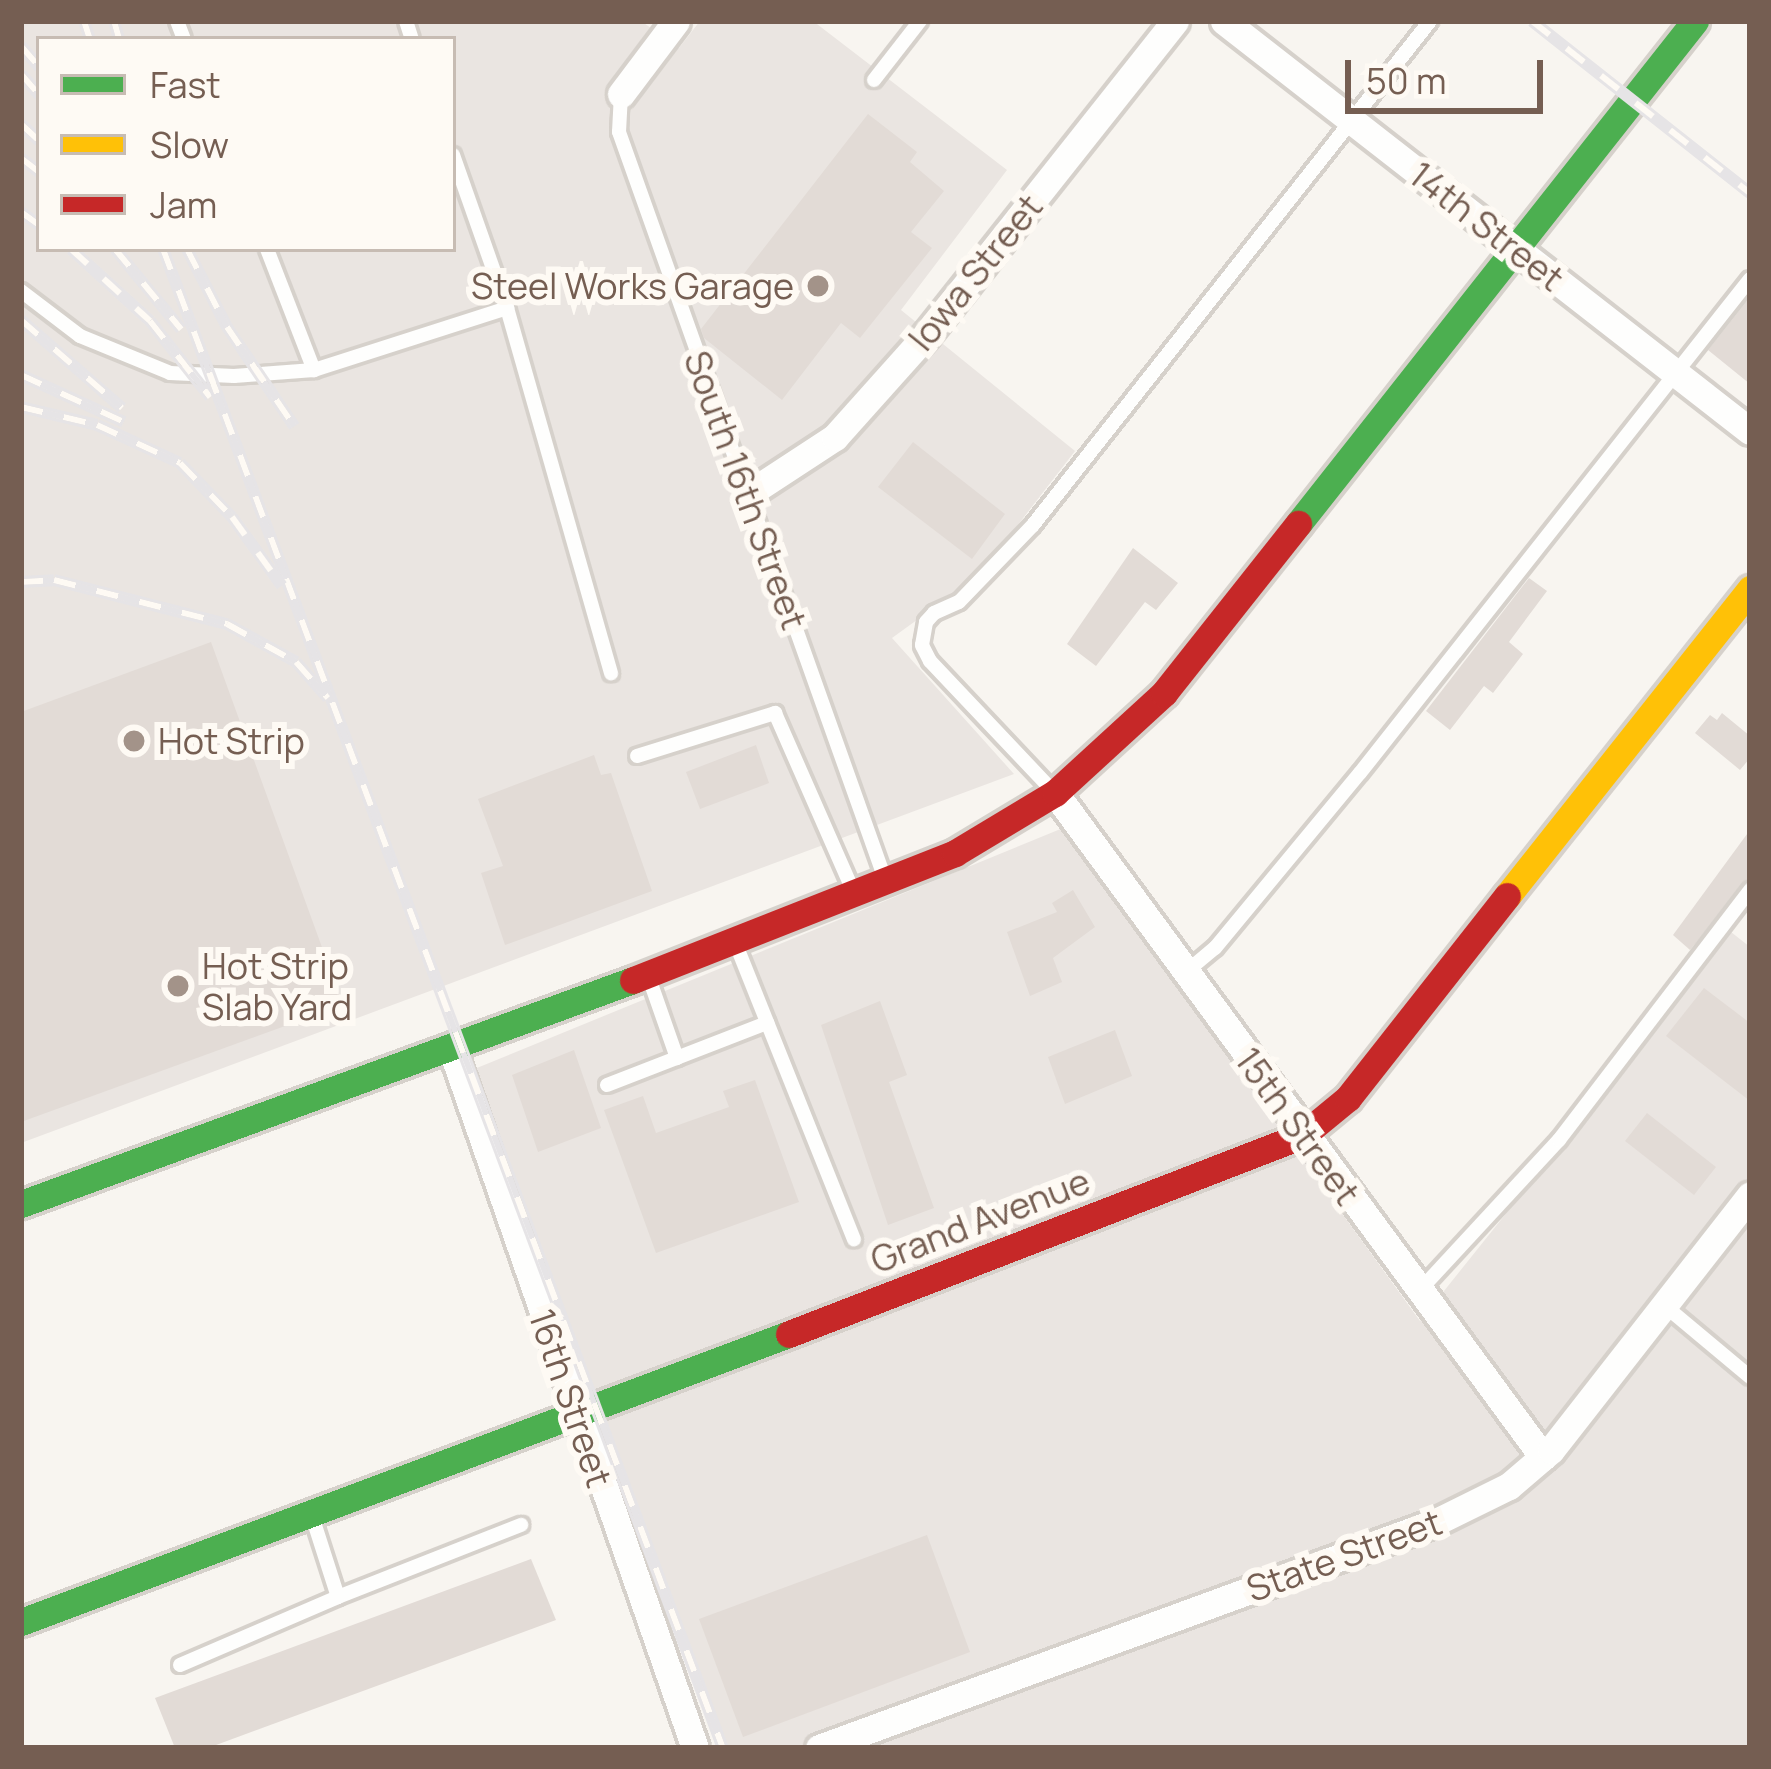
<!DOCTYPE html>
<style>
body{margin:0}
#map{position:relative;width:1771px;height:1769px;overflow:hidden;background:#f8f5f0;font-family:Manrope,sans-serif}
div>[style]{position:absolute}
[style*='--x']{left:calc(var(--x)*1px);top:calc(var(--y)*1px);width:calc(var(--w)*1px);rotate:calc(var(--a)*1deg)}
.industrial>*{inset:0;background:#eae5e1}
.building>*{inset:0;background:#e2dbd6}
.roads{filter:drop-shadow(3px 0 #d6d1cb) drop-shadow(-3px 0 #d6d1cb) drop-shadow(0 3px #d6d1cb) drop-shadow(0 -3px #d6d1cb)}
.lane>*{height:14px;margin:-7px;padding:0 7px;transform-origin:7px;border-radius:7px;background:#fefefd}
.street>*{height:27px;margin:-13.5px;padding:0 13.5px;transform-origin:13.5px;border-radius:13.5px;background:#fefefd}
.fast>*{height:27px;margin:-13.5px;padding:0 13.5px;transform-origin:13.5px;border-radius:13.5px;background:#4caf50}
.slow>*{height:27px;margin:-13.5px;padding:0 13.5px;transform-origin:13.5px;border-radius:13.5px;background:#ffc107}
.jam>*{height:27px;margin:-13.5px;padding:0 13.5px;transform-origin:13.5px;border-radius:13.5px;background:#c62828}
.rail>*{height:12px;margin-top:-6px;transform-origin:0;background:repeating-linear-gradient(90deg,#fefaf4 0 22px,#e6e4e6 0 44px);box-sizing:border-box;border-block:3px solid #e6e4e6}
.dots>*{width:33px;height:33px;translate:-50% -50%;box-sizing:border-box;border:6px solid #fefaf4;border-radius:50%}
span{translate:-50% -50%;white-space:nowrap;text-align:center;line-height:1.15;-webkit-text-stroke:12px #fefaf4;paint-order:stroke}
.street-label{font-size:36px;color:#755e52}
.poi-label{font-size:36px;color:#755e52}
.right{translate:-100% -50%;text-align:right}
.left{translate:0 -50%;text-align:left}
.frame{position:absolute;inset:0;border:24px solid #755e52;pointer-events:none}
.legend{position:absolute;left:36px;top:36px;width:420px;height:216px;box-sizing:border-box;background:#fefaf4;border:3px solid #c7bcb3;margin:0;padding:15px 21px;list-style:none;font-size:36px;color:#755e52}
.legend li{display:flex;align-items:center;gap:24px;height:60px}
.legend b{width:60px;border:3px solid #c7bcb3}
.scale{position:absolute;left:1345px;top:60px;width:198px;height:54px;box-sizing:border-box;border:6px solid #755e52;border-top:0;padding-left:15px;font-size:36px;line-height:42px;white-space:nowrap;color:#755e52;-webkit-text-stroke:9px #fefaf4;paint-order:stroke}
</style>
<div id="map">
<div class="industrial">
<i style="clip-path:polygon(evenodd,21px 21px,641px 21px,679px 48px,700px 21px,813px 21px,1007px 170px,901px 310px,1075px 451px,979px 575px,892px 638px,1014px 774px,21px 1143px,21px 21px,39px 39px,453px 39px,453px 249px,39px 249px,39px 39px)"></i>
<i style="clip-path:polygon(1063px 828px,1420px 1321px,1731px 932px,1750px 947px,1750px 1748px,717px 1748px,467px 1072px)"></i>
</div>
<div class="building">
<i style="clip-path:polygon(868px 114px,917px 152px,910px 162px,944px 191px,911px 232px,932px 248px,860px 338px,841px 323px,782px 400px,704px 338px,701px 329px)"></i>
<i style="clip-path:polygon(1750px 297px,1750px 384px,1708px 350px)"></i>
<i style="clip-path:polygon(913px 442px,1005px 514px,972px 559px,878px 487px)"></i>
<i style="clip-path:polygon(1133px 548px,1178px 583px,1156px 610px,1145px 602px,1096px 666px,1067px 644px)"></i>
<i style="clip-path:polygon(1529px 578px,1547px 591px,1509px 642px,1523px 654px,1493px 693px,1484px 686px,1450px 730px,1426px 711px)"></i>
<i style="clip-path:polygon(211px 642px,343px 1005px,21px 1122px,21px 712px)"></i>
<i style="clip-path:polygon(1722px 713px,1750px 736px,1750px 758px,1740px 770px,1695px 733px,1710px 715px,1717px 720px)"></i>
<i style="clip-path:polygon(756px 745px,769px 783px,700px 809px,686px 772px)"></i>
<i style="clip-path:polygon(594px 755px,601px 775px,611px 773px,652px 891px,505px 945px,481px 873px,503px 866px,478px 799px)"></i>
<i style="clip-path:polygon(1750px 830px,1750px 878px,1690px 950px,1673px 935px)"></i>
<i style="clip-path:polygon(1073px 890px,1095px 927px,1053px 958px,1062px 982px,1030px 996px,1007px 932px,1057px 912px,1052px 903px)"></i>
<i style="clip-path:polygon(1704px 988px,1750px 1023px,1750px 1101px,1666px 1036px)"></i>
<i style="clip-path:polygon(880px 1001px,907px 1075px,889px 1082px,934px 1208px,888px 1225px,821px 1025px)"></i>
<i style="clip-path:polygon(1115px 1030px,1132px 1076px,1065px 1104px,1048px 1057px)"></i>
<i style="clip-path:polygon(574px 1050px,601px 1128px,538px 1152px,512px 1075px)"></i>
<i style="clip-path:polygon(755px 1080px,799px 1202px,656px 1253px,604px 1110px,643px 1096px,656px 1133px,729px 1107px,723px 1091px)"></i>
<i style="clip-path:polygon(1647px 1113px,1716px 1167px,1694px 1195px,1625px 1141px)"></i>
<i style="clip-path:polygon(927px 1535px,970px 1652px,743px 1737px,699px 1619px)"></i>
<i style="clip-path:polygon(531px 1559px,556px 1620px,208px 1748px,175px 1748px,155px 1698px)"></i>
</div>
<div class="roads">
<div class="lane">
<i style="--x:177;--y:21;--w:19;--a:69"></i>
<i style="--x:406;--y:21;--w:19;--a:72"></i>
<i style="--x:874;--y:80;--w:75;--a:-52.1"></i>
<i style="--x:621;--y:94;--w:38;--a:93"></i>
<i style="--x:619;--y:132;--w:793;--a:70.4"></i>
<i style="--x:453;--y:155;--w:162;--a:70.6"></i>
<i style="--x:507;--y:308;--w:380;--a:74.1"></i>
<i style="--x:267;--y:249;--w:130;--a:68.8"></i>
<i style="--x:314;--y:370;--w:203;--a:-17.8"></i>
<i style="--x:21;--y:291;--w:74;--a:37.3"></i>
<i style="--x:80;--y:336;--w:97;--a:22.3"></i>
<i style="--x:170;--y:373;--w:64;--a:2.7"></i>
<i style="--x:234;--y:376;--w:80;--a:-4.3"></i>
<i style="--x:637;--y:756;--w:145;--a:-17.3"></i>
<i style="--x:775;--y:713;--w:194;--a:66.3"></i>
<i style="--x:1051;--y:789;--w:176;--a:-133.4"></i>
<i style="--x:930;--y:661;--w:18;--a:-117"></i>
<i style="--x:922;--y:645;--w:23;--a:-80"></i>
<i style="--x:926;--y:622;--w:12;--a:-48"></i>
<i style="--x:934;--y:613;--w:27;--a:-24"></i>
<i style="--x:959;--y:602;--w:107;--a:-46.1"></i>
<i style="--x:1033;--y:525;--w:642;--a:-51.77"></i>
<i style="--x:737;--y:947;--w:315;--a:68.2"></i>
<i style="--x:1186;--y:972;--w:38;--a:-40"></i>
<i style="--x:1215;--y:948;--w:227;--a:-50.4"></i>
<i style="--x:1360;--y:773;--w:629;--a:-51.71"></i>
<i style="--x:649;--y:978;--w:85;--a:70.7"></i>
<i style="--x:607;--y:1085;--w:172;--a:-21.2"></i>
<i style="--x:1419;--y:1291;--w:206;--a:-47.2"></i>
<i style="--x:1559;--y:1140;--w:315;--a:-52.6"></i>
<i style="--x:1664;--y:1305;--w:112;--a:39.9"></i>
<i style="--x:338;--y:1597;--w:197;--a:-21.5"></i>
<i style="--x:180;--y:1665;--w:172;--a:-23.3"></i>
<i style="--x:338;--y:1597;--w:82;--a:-107.8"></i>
</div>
<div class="street">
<i style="--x:1224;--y:21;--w:667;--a:37.94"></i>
<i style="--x:621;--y:94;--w:91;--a:-53"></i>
<i style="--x:748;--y:494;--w:104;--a:-33.2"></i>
<i style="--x:835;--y:437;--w:138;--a:-48.2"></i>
<i style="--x:927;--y:334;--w:399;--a:-51.6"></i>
<i style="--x:1055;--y:793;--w:824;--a:53.69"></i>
<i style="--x:451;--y:1047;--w:742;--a:70.81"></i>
<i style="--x:819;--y:1748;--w:657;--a:-20.12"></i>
<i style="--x:1436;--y:1522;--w:81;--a:-26.3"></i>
<i style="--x:1509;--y:1486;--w:55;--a:-40.6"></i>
<i style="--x:1551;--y:1450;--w:323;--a:-52"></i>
</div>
<div class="fast">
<i style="--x:1298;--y:524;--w:641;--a:-51.72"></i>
<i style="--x:21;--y:1204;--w:652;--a:-20.1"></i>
<i style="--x:21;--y:1622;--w:820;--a:-20.56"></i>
</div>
<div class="slow">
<i style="--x:1507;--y:896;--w:392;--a:-51.6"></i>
</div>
<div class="jam">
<i style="--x:633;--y:980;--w:346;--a:-21.5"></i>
<i style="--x:955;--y:853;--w:117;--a:-31"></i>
<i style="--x:1055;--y:793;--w:148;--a:-42.5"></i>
<i style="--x:1164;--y:693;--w:216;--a:-51.6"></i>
<i style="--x:789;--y:1334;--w:551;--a:-21.16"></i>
<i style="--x:1303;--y:1135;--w:58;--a:-39.4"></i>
<i style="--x:1348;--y:1098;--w:257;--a:-51.8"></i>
</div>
</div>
<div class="rail">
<i style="--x:84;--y:21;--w:19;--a:72"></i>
<i style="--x:114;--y:21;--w:19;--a:74"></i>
<i style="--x:1532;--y:21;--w:278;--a:38.3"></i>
<i style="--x:21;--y:46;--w:28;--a:49"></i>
<i style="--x:21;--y:74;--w:28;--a:49"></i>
<i style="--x:21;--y:124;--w:25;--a:43"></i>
<i style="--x:21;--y:158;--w:23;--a:38"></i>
<i style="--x:21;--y:212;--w:22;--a:36"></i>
<i style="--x:71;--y:249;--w:107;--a:42.3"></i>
<i style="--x:150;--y:321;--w:97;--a:51.7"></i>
<i style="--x:115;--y:249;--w:104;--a:50.5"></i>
<i style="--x:163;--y:249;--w:1600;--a:69.52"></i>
<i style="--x:187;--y:249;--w:88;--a:62.9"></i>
<i style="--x:227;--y:327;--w:120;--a:55.9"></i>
<i style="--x:21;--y:320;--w:134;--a:41.1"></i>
<i style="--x:21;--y:375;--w:113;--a:24.5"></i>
<i style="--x:21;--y:407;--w:78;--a:13.3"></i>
<i style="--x:97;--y:425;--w:91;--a:24.6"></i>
<i style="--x:180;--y:463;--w:75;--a:46.1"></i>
<i style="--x:232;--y:517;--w:85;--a:54.1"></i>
<i style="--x:21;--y:582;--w:33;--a:-3"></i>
<i style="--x:54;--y:580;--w:179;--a:14.3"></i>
<i style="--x:227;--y:624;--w:79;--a:28.8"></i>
<i style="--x:296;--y:662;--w:48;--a:48.4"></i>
</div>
<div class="dots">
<i style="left:818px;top:286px;background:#a39389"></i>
<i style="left:134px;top:741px;background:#a39389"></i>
<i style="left:178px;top:986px;background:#a39389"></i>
</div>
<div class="street-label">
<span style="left:1487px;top:226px;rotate:38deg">14th Street</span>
<span style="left:975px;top:272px;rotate:-51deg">Iowa Street</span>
<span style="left:746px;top:490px;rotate:70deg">South 16th Street</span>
<span style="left:1298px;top:1126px;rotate:54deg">15th Street</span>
<span style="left:980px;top:1220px;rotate:-21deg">Grand Avenue</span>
<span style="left:571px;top:1398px;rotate:71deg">16th Street</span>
<span style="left:1344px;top:1555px;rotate:-20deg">State Street</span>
</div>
<div class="poi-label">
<span class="right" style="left:794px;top:286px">Steel Works Garage</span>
<span class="left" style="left:158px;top:741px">Hot Strip</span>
<span class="left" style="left:202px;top:986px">Hot Strip<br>Slab Yard</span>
</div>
<div class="frame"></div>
<ul class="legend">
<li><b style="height:15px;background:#4caf50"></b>Fast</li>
<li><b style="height:15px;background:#ffc107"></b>Slow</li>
<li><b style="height:15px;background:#c62828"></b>Jam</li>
</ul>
<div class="scale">50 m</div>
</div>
